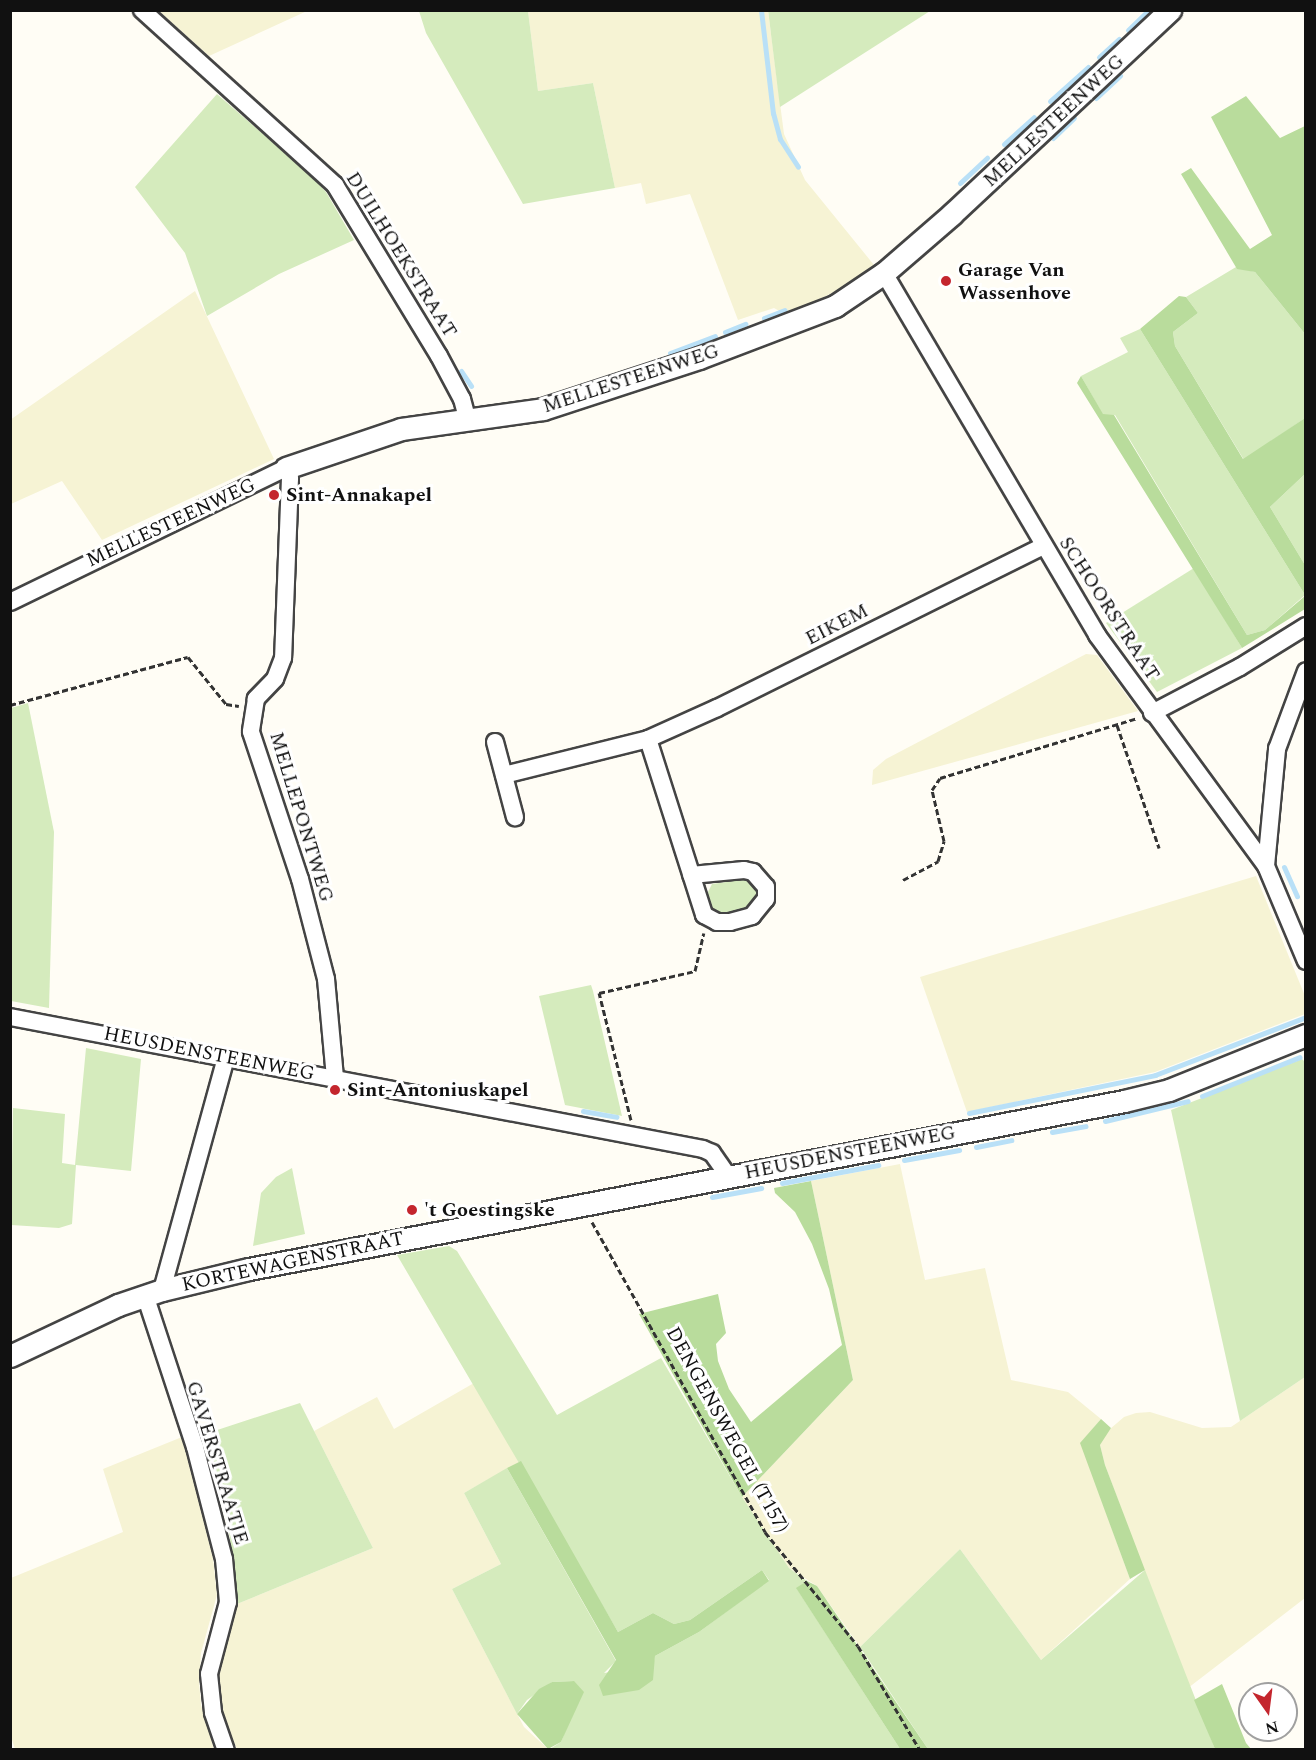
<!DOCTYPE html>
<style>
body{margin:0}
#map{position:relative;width:1316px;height:1760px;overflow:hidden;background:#fffdf5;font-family:Spectral,serif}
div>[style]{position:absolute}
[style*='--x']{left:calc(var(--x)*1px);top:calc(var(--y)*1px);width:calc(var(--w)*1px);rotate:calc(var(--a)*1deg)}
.farmland>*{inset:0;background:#f6f3d4}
.green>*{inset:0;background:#d5ebbd}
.forest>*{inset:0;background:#b9dc9c}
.stream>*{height:5px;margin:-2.5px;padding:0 2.5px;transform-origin:2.5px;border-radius:2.5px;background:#b9e0f7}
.path>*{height:3px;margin-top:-1.5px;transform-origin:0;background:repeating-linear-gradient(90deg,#333 0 6px,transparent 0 9px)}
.roads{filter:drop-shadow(2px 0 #444) drop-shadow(-2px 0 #444) drop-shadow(0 2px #444) drop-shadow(0 -2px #444)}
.minor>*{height:16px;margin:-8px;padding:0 8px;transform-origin:8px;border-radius:8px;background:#fff}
.tertiary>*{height:21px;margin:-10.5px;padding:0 10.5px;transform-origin:10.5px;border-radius:10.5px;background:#fff}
.dots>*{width:16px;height:16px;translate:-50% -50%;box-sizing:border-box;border:3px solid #fff;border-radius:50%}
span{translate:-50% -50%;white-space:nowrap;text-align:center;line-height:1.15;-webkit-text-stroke:6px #fff;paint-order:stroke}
.street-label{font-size:20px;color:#111}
.poi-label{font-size:20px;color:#111;font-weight:700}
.left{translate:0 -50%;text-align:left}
.frame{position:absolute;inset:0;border:12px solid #111;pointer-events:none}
.north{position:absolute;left:1238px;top:1682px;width:60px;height:60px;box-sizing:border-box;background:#fff;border:2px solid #a0a0a0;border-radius:50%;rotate:166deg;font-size:16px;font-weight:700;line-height:24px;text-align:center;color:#111}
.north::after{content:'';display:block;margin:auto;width:21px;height:27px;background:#c4262e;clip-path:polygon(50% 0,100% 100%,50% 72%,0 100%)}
</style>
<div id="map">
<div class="farmland">
<i style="clip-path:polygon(159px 11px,307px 11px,209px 56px)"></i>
<i style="clip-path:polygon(528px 11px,768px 11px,784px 134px,805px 180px,874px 265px,848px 285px,812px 303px,783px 313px,774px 308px,738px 320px,690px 194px,646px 204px,641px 183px,615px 188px,593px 83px,538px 91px)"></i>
<i style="clip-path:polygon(195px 291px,274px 459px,102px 540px,62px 481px,11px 504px,10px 420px)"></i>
<i style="clip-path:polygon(1086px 654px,1097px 655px,1138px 711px,872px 785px,873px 770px,886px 759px)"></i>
<i style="clip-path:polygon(1256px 876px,1305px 996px,1305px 1014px,1155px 1072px,967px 1112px,920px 977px)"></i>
<i style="clip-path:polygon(900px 1164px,925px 1280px,985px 1268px,1011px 1380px,1068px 1392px,1101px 1419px,1081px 1443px,1130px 1579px,1041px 1660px,960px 1549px,860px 1647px,817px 1586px,789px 1568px,742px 1497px,853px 1380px,811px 1181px)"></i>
<i style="clip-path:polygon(1305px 1377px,1305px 1598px,1188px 1688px,1105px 1465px,1100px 1445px,1103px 1435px,1124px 1417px,1136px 1413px,1150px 1412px,1202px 1428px,1231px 1427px)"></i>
<i style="clip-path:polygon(474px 1383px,521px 1461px,464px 1493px,501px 1564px,452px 1589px,524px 1727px,548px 1749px,237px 1749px,220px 1711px,217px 1688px,223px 1644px,237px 1604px,373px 1548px,314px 1431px,377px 1397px,394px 1429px)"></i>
<i style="clip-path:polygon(182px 1437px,213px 1558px,217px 1595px,201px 1653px,199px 1682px,201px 1705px,214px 1749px,15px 1749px,11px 1737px,11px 1578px,123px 1532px,103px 1469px)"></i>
</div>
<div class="green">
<i style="clip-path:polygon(768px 10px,930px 10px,930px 11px,780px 107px)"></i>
<i style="clip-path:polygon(419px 11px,528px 11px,538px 91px,593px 83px,615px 188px,523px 204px,426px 33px)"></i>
<i style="clip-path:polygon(217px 94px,311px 176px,326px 192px,354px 240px,279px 274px,207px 316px,185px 253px,135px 187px)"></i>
<i style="clip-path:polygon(1236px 267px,1255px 272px,1305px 334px,1305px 418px,1244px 460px,1175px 346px,1173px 332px,1198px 313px,1186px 297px)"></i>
<i style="clip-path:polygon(1140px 329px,1305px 595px,1265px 630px,1247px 635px,1115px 415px,1103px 415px,1081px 376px,1128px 352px,1120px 338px)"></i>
<i style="clip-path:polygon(1305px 474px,1305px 565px,1270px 507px)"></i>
<i style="clip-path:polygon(1194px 568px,1242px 648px,1157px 692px,1106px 623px)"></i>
<i style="clip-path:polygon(28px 703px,54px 832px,49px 1008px,11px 1001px,11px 708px)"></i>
<i style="clip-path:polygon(747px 879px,759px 892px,753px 907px,727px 915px,712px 910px,707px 894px,712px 884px)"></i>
<i style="clip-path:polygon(591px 985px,593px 991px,622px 1116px,565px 1105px,539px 996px)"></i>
<i style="clip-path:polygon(86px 1048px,141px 1059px,131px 1171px,76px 1165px,72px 1224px,59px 1228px,11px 1225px,13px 1108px,65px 1114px,62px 1163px,75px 1165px)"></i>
<i style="clip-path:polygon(1302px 1059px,1306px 1063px,1305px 1377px,1240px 1421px,1171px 1110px)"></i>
<i style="clip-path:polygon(292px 1168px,305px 1234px,253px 1246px,261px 1193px,276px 1177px)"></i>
<i style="clip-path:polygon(449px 1246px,457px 1251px,557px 1415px,661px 1358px,742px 1497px,789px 1568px,807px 1581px,797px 1589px,900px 1749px,550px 1749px,561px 1742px,570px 1720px,574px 1681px,552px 1682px,527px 1700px,517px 1714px,452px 1589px,501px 1564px,464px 1493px,507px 1468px,616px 1661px,604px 1673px,653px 1666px,655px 1656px,699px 1632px,769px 1580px,762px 1570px,690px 1620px,674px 1624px,653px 1613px,618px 1632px,397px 1255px)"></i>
<i style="clip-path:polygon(300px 1403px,373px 1548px,237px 1604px,229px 1531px,202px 1435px)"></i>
<i style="clip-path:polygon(960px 1549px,1041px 1660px,1145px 1570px,1215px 1749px,928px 1749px,860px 1647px)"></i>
</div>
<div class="forest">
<i style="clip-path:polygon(1246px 96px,1280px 138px,1305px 126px,1305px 334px,1255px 272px,1237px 269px,1181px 174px,1191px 168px,1250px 249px,1272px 235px,1211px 117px)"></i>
<i style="clip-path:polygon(1179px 296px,1186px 297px,1198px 313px,1173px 332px,1175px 346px,1243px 459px,1305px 418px,1305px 474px,1270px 507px,1305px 565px,1305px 595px,1140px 329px)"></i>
<i style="clip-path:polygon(1081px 376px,1103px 414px,1114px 415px,1247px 635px,1265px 630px,1305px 596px,1305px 609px,1242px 648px,1077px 383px)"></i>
<i style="clip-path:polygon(811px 1181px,853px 1380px,742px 1497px,639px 1314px,718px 1294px,726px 1333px,716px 1344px,718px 1361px,729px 1389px,751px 1422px,842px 1345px,829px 1289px,812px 1244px,795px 1212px,775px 1193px,774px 1188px)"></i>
<i style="clip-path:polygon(1101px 1419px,1111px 1428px,1100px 1445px,1105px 1465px,1145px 1570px,1130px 1579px,1080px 1443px)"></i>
<i style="clip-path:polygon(521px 1461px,618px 1632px,653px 1613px,674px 1624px,690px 1620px,762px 1570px,769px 1581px,699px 1632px,655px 1656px,653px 1680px,639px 1690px,603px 1696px,599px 1685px,616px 1660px,507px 1468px)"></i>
<i style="clip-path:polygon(807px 1581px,817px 1586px,928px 1749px,900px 1749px,796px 1588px)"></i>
<i style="clip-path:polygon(574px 1681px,584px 1692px,561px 1742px,548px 1749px,517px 1714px,539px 1689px,552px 1682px)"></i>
<i style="clip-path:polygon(1222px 1684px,1246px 1743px,1251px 1749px,1215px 1749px,1194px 1700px)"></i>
</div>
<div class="stream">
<i style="--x:761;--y:10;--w:104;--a:83.4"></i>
<i style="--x:773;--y:113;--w:27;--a:75"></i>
<i style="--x:780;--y:139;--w:33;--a:57"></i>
<i style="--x:1128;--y:30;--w:29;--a:-44"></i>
<i style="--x:1099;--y:57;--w:27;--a:-42"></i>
<i style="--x:1096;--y:98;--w:33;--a:-43"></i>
<i style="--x:1050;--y:101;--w:51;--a:-41.8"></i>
<i style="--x:1053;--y:138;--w:29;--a:-44"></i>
<i style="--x:1004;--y:144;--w:40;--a:-42"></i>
<i style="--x:960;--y:183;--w:37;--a:-43"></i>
<i style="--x:764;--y:318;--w:22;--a:-21"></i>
<i style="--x:725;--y:332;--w:22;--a:-22"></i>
<i style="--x:670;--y:353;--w:48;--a:-20.7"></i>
<i style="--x:461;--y:371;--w:18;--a:56"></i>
<i style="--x:1284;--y:867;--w:32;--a:66"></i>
<i style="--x:1202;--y:1096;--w:105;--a:-21.7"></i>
<i style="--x:583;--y:1111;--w:34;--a:10"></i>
<i style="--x:969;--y:1113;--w:190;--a:-11.5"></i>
<i style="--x:1155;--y:1075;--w:162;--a:-21"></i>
<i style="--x:1105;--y:1121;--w:85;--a:-13.5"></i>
<i style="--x:1052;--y:1132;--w:34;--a:-10"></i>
<i style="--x:976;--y:1147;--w:36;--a:-11"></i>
<i style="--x:904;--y:1160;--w:56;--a:-10.3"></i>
<i style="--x:782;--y:1183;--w:98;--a:-10.6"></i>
<i style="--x:712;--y:1197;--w:50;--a:-10.4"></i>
</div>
<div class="path">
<i style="--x:10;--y:705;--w:184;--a:-15.1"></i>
<i style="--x:188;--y:657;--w:60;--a:51"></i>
<i style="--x:226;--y:704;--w:13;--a:9"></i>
<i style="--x:1117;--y:725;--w:130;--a:71.1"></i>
<i style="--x:903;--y:880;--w:40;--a:-28"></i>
<i style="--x:938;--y:861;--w:21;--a:-73"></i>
<i style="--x:944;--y:841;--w:52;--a:-103.2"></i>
<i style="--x:932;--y:790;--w:14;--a:-56"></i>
<i style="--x:940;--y:778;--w:206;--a:-16.9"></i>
<i style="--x:631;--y:1120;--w:131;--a:-104.1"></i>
<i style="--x:599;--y:993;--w:98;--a:-12.9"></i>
<i style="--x:695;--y:971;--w:39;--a:-77"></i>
<i style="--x:592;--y:1222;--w:355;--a:60.8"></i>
<i style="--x:765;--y:1532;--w:147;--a:50.8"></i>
<i style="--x:858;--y:1646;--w:121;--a:59.2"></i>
</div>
<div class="roads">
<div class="minor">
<i style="--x:142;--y:10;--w:261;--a:42.2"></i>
<i style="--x:335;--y:185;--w:200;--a:58.7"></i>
<i style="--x:439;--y:356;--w:49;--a:61.9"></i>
<i style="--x:462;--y:399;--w:20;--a:75"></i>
<i style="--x:884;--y:273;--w:420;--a:59.5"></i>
<i style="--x:1097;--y:635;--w:286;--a:53.8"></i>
<i style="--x:1266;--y:866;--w:103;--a:67.2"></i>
<i style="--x:10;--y:602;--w:307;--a:-25.9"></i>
<i style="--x:286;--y:468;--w:11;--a:68"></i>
<i style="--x:290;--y:478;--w:180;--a:92.2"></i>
<i style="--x:283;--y:658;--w:22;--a:111"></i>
<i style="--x:275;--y:679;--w:28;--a:134"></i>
<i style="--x:256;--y:699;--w:33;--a:99"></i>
<i style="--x:251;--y:732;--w:155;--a:71.6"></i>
<i style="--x:300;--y:879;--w:103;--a:75.4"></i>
<i style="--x:326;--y:979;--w:99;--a:84.8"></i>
<i style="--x:1152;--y:713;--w:99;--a:-27.6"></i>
<i style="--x:1240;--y:667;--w:78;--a:-31.8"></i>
<i style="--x:648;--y:739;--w:185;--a:72.3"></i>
<i style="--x:704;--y:915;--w:15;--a:28"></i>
<i style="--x:717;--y:922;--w:13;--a:0"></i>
<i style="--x:730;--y:922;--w:23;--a:-15"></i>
<i style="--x:752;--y:916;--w:22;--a:-51"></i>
<i style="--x:766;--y:899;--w:12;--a:-90"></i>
<i style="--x:766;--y:887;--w:20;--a:-131"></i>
<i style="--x:753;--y:872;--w:9;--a:-167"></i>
<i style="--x:744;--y:870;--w:53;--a:174.6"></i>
<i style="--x:495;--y:742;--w:78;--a:75.1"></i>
<i style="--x:504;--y:775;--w:148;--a:-14"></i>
<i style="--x:648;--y:739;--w:76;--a:-24.2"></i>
<i style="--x:717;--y:708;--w:364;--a:-26.4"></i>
<i style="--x:1266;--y:866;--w:118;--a:-84.6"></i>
<i style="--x:1277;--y:749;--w:83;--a:-69.6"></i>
<i style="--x:10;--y:1017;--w:705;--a:10.78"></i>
<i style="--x:703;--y:1149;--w:10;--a:24"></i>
<i style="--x:712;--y:1153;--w:28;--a:55"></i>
<i style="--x:162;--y:1290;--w:241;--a:-74.6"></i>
<i style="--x:145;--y:1295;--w:160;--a:71.8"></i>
<i style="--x:195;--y:1447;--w:116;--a:75.5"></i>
<i style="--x:224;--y:1559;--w:43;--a:84.7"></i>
<i style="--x:228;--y:1602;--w:74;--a:104.8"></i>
<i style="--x:209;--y:1674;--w:39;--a:84"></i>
<i style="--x:213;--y:1713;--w:39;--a:71"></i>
</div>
<div class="tertiary">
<i style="--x:286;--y:468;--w:121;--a:-18.7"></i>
<i style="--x:401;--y:429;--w:143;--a:-8"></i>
<i style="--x:543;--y:409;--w:164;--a:-18.1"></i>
<i style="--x:699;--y:358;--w:146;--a:-20.9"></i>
<i style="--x:835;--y:306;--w:59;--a:-34"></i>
<i style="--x:884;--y:273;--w:90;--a:-40.9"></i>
<i style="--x:952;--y:214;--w:299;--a:-43.1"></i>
<i style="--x:10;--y:1356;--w:119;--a:-25.3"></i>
<i style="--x:118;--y:1305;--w:46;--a:-18.8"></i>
<i style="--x:162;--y:1290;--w:89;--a:-13.6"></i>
<i style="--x:249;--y:1269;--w:891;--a:-10.87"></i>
<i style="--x:1124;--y:1101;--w:46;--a:-13.7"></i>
<i style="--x:1169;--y:1090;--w:148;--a:-21.9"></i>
</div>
</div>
<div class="dots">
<i style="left:946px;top:281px;background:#c4262e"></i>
<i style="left:274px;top:495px;background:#c4262e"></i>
<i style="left:335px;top:1090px;background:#c4262e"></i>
<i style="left:412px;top:1210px;background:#c4262e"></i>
</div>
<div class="street-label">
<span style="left:1054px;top:121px;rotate:-43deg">MELLESTEENWEG</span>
<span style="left:401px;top:255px;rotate:58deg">DUILHOEKSTRAAT</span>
<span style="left:631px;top:379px;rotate:-18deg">MELLESTEENWEG</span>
<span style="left:171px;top:523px;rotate:-25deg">MELLESTEENWEG</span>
<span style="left:1109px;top:609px;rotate:57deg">SCHOORSTRAAT</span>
<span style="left:837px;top:625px;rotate:-27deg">EIKEM</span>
<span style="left:301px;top:817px;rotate:73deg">MELLEPONTWEG</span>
<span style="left:209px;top:1054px;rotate:11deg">HEUSDENSTEENWEG</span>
<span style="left:850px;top:1153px;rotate:-11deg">HEUSDENSTEENWEG</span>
<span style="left:293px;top:1262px;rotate:-12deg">KORTEWAGENSTRAAT</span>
<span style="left:727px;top:1430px;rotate:61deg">DENGENSWEGEL (T157)</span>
<span style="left:217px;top:1463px;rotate:73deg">GAVERSTRAATJE</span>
</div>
<div class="poi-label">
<span class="left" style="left:958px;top:282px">Garage Van<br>Wassenhove</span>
<span class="left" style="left:286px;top:495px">Sint-Annakapel</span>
<span class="left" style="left:347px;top:1090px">Sint-Antoniuskapel</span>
<span class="left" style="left:424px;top:1210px">'t Goestingske</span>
</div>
<div class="frame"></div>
<div class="north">N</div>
</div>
